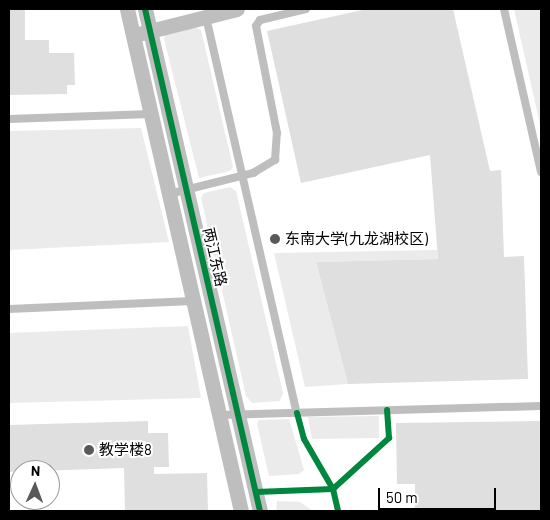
<!DOCTYPE html>
<meta charset="utf-8">
<style>
body{margin:0}
#map{position:relative;width:550px;height:520px;overflow:hidden;background:#fff;font-family:Barlow,"Noto Sans SC",sans-serif}
div>[style]{position:absolute}
[style*='--x']{left:calc(var(--x)*1px);top:calc(var(--y)*1px);width:calc(var(--w)*1px);rotate:calc(var(--a)*1deg)}
.green>*{inset:0;background:#ebebeb}
.building>*{inset:0;background:#dfdfdf}
.service>*{height:8px;margin:-4px;padding:0 4px;transform-origin:4px;border-radius:4px;background:#bebebe}
.minor>*{height:15px;margin:-7.5px;padding:0 7.5px;transform-origin:7.5px;border-radius:7.5px;background:#bebebe}
.cycleway>*{height:6px;margin:-3px;padding:0 3px;transform-origin:3px;border-radius:3px;background:#00873e}
.dots>*{width:14px;height:14px;translate:-50% -50%;box-sizing:border-box;border:2px solid #fff;border-radius:50%}
span{translate:-50% -50%;white-space:nowrap;text-align:center;line-height:1.15;-webkit-text-stroke:4px #fff;paint-order:stroke}
.poi-label{font-size:15px;color:#000}
.left{translate:0 -50%;text-align:left}
.street-label{font-size:15px;color:#000}
.frame{position:absolute;inset:0;border:10px solid #000;pointer-events:none}
.north{position:absolute;left:10px;top:460px;width:50px;height:50px;box-sizing:border-box;background:#fff;border:1px solid #999;border-radius:50%;rotate:2deg;font-size:14px;font-weight:700;line-height:20px;text-align:center;color:#000}
.north::after{content:'';display:block;margin:auto;width:18px;height:22px;background:#595959;clip-path:polygon(50% 0,100% 100%,50% 72%,0 100%)}
.scale{position:absolute;left:378px;top:488px;width:118px;height:22px;box-sizing:border-box;border:2px solid #000;border-top:0;padding-left:6px;font-size:15px;line-height:18px;white-space:nowrap;color:#000;-webkit-text-stroke:4px #fff;paint-order:stroke}
</style>
<div id="map">
<div class="green">
<i style="clip-path:polygon(514px 9px,541px 9px,541px 129px)"></i>
<i style="clip-path:polygon(195px 27px,201px 30px,233px 167px,230px 171px,199px 178px,164px 39px,166px 34px)"></i>
<i style="clip-path:polygon(141px 128px,169px 242px,9px 250px,9px 131px)"></i>
<i style="clip-path:polygon(230px 187px,236px 191px,283px 393px,280px 401px,252px 403px,246px 396px,201px 198px,204px 193px)"></i>
<i style="clip-path:polygon(437px 250px,438px 259px,316px 262px,348px 384px,305px 387px,274px 253px)"></i>
<i style="clip-path:polygon(188px 326px,201px 398px,9px 403px,9px 333px)"></i>
<i style="clip-path:polygon(379px 416px,379px 438px,312px 439px,308px 417px)"></i>
<i style="clip-path:polygon(289px 419px,304px 470px,299px 474px,269px 476px,257px 424px,259px 420px)"></i>
<i style="clip-path:polygon(277px 501px,300px 502px,313px 511px,276px 511px)"></i>
</div>
<div class="building">
<i style="clip-path:polygon(9px 9px,25px 9px,25px 40px,49px 40px,49px 53px,74px 53px,75px 85px,67px 85px,67px 94px,9px 95px)"></i>
<i style="clip-path:polygon(367px 9px,453px 9px,490px 171px,501px 170px,504px 257px,524px 256px,528px 379px,348px 384px,316px 262px,438px 259px,430px 155px,301px 183px,267px 31px)"></i>
<i style="clip-path:polygon(148px 421px,148px 433px,168px 433px,169px 467px,154px 467px,154px 474px,207px 473px,208px 511px,125px 511px,124px 468px,9px 472px,9px 425px)"></i>
<i style="clip-path:polygon(541px 421px,541px 511px,407px 511px,415px 507px,415px 484px,397px 484px,396px 423px)"></i>
</div>
<div class="service">
<i style="--x:504;--y:9;--w:167;--a:77.2"></i>
<i style="--x:206;--y:17;--w:406;--a:77.1"></i>
<i style="--x:9;--y:119;--w:142;--a:-2"></i>
<i style="--x:169;--y:194;--w:87;--a:-14"></i>
<i style="--x:253;--y:173;--w:26;--a:-31"></i>
<i style="--x:275;--y:160;--w:27;--a:-86"></i>
<i style="--x:277;--y:133;--w:109;--a:-101.1"></i>
<i style="--x:256;--y:26;--w:7;--a:-56"></i>
<i style="--x:260;--y:20;--w:47;--a:-13.4"></i>
<i style="--x:9;--y:309;--w:184;--a:-2.5"></i>
<i style="--x:219;--y:415;--w:322;--a:-1.6"></i>
</div>
<div class="minor">
<i style="--x:127;--y:9;--w:515;--a:77.21"></i>
<i style="--x:145;--y:9;--w:515;--a:77.1"></i>
<i style="--x:142;--y:33;--w:98;--a:-14.2"></i>
</div>
<div class="cycleway">
<i style="--x:145;--y:9;--w:515;--a:77.1"></i>
<i style="--x:297;--y:413;--w:27;--a:75"></i>
<i style="--x:304;--y:439;--w:58;--a:59.9"></i>
<i style="--x:333;--y:489;--w:23;--a:77"></i>
<i style="--x:256;--y:492;--w:77;--a:-2.2"></i>
<i style="--x:333;--y:489;--w:76;--a:-42.3"></i>
<i style="--x:389;--y:438;--w:28;--a:-94"></i>
</div>
<div class="dots">
<i style="left:275px;top:239px;background:#595959"></i>
<i style="left:89px;top:450px;background:#595959"></i>
</div>
<div class="poi-label">
<span class="left" style="left:285px;top:239px">东南大学(九龙湖校区)</span>
<span class="left" style="left:99px;top:450px">教学楼8</span>
</div>
<div class="street-label">
<span style="left:215px;top:257px;rotate:77deg">两江东路</span>
</div>
<div class="frame"></div>
<div class="north">N</div>
<div class="scale">50 m</div>
</div>
